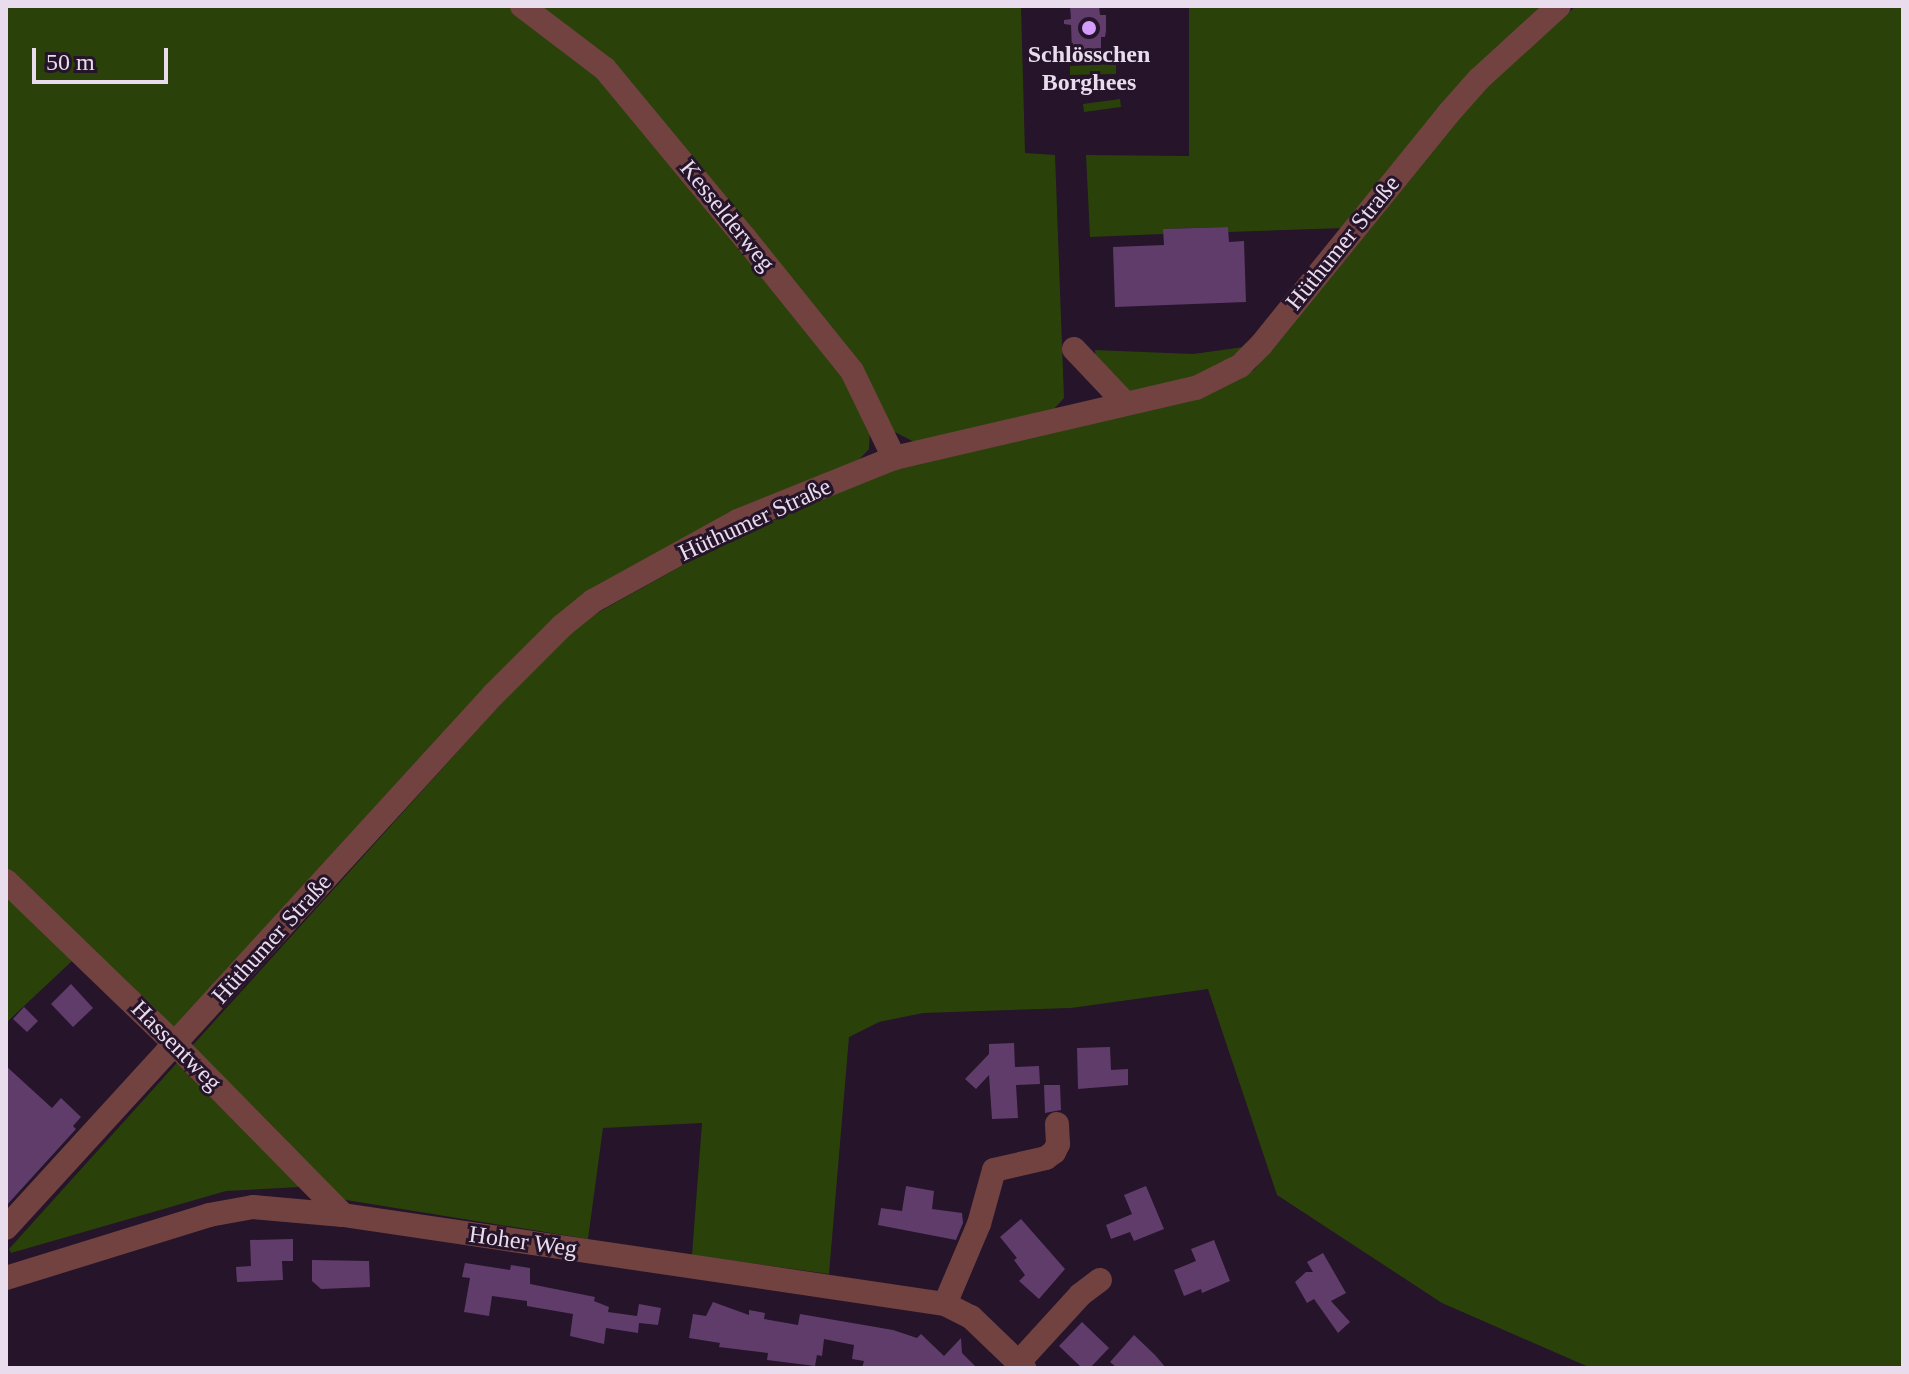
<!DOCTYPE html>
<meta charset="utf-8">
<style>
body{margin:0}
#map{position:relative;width:1909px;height:1374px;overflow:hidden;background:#25142a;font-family:Georgia,serif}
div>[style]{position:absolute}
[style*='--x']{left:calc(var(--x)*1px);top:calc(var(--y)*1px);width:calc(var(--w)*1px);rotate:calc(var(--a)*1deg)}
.green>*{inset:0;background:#2a410a}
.building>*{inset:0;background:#603c6b}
.minor>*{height:24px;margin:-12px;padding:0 12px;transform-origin:12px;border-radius:12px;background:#714240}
.dots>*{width:22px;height:22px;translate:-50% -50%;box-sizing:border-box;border:4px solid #25142a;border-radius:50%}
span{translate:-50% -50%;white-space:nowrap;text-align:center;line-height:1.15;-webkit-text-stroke:6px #25142a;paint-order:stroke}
.poi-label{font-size:24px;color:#e9dded;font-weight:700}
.street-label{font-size:24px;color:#e9dded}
.frame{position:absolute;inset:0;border:8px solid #e9dded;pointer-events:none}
.scale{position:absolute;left:32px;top:48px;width:136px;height:36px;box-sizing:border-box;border:4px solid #e9dded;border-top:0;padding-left:10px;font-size:24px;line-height:28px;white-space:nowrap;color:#e9dded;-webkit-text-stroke:6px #25142a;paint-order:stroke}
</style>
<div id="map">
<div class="green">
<i style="clip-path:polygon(6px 6px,1021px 6px,1025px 153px,1055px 155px,1064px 398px,1054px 409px,916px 443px,891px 430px,846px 374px,870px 429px,869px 449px,856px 463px,615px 577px,171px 1033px,6px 871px)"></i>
<i style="clip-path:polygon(1189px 6px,1547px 6px,1344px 228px,1228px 232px,1227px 227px,1164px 229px,1163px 234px,1090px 237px,1086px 155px,1189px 156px)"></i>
<i style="clip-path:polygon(1576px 6px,1903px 6px,1903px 1368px,1591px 1368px,1442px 1303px,1277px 1195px,1208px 989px,1071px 1008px,923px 1013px,879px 1022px,849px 1037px,829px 1274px,692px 1255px,702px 1123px,603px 1128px,588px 1239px,346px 1200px,300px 1187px,226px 1191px,11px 1253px,9px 1249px,552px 647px,581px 622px,719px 545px,862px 480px,955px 449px,1206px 395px,1254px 370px,1482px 88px)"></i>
<i style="clip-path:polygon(1116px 64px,1116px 74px,1070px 75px,1070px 66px)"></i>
<i style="clip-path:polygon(1120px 99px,1121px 107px,1084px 112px,1083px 104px)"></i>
<i style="clip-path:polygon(1244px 347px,1222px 364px,1193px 379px,1109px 397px,1097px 389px,1095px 350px,1193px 354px)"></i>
<i style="clip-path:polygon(6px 890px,72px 961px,6px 1023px)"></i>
</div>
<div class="building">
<i style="clip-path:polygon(1070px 6px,1099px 6px,1100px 15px,1106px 15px,1106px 31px,1105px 37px,1101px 37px,1101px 49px,1072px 51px,1071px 25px,1064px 24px,1064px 20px,1071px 19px)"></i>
<i style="clip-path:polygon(1228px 227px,1229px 242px,1244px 241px,1246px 302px,1115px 307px,1113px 247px,1164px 245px,1163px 229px)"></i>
<i style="clip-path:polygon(71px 984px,93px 1008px,73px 1027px,51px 1004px)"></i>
<i style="clip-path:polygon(24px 1007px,38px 1021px,27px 1032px,13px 1019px)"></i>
<i style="clip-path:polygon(1014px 1043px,1015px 1067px,1039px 1066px,1040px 1084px,1016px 1085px,1018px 1118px,992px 1119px,989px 1075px,976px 1089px,965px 1079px,989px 1054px,989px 1044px)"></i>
<i style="clip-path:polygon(1110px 1047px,1111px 1070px,1128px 1069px,1128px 1085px,1078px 1089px,1077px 1048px)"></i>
<i style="clip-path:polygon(6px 1066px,52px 1108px,61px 1098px,81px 1117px,73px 1126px,76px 1129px,6px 1206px)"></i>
<i style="clip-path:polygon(1044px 1085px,1060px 1085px,1061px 1110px,1045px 1113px)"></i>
<i style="clip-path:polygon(906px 1186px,934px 1191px,932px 1209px,962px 1213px,963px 1223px,956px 1240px,878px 1225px,881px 1208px,902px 1211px)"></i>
<i style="clip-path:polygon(1146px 1186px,1164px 1229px,1134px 1241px,1130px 1232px,1111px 1239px,1106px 1225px,1132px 1214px,1124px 1195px)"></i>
<i style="clip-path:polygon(1021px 1219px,1065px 1269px,1039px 1299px,1019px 1281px,1025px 1275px,1014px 1260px,1017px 1258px,1000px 1237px)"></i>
<i style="clip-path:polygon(293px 1239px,293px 1261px,282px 1261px,283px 1280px,237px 1282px,236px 1267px,251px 1266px,250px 1240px)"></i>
<i style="clip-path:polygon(1214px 1240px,1230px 1281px,1202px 1293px,1201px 1289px,1184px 1296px,1174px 1270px,1196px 1261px,1191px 1249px)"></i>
<i style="clip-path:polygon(1323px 1253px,1346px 1293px,1331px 1301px,1350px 1322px,1338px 1333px,1314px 1299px,1307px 1303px,1295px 1282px,1306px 1272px,1313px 1272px,1307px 1262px)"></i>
<i style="clip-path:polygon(312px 1260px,369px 1261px,370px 1287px,321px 1289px,312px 1281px)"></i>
<i style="clip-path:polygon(465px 1263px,510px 1270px,511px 1265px,530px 1268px,530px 1284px,595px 1297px,594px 1301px,609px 1307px,608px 1312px,637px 1316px,639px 1304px,661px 1308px,658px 1325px,639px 1323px,638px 1333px,606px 1328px,604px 1344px,570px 1336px,573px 1314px,527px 1306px,527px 1301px,492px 1296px,489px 1316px,464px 1312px,470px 1278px,462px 1277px)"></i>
<i style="clip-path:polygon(713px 1302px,749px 1315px,749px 1310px,765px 1313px,764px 1319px,798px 1325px,800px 1314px,893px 1330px,917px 1338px,921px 1334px,944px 1356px,961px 1338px,962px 1353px,977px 1368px,862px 1368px,864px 1361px,852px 1359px,854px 1345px,824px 1339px,822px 1356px,817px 1355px,815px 1366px,767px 1360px,768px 1353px,719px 1347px,720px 1343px,689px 1338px,693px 1314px,706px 1316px)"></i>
<i style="clip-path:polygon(1082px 1322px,1109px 1348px,1090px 1368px,1082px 1368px,1059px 1346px)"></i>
<i style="clip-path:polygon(1134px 1335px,1155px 1355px,1166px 1368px,1117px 1368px,1110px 1362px)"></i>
</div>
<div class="minor">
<i style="--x:522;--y:6;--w:104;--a:37.2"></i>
<i style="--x:605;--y:69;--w:219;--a:50.4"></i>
<i style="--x:745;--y:238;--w:171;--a:51.2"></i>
<i style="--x:852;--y:371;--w:97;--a:64.2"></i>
<i style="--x:1074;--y:349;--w:74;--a:46.6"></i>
<i style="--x:6;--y:881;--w:236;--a:44"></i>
<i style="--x:176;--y:1045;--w:238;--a:45.5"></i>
<i style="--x:6;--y:1228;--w:722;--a:-47.58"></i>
<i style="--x:493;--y:695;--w:98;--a:-45"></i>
<i style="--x:562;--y:626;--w:40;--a:-39"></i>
<i style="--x:593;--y:601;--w:166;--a:-28.9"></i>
<i style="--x:738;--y:521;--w:168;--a:-22"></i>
<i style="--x:894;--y:458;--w:310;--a:-13.1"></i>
<i style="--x:1196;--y:388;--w:49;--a:-26.6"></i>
<i style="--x:1240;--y:366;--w:30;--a:-45"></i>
<i style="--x:1261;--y:345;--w:297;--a:-51"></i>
<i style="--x:1448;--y:114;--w:47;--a:-48.5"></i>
<i style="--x:1479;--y:79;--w:108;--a:-42.4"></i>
<i style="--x:6;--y:1278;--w:213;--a:-17.2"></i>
<i style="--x:209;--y:1215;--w:45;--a:-10.3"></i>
<i style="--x:253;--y:1207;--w:90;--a:5.1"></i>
<i style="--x:343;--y:1215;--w:609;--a:8.41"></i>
<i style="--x:945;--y:1304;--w:29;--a:27"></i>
<i style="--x:971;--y:1317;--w:74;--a:43.9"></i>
<i style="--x:945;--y:1304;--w:87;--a:-67"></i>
<i style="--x:979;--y:1224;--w:56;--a:-74.5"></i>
<i style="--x:994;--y:1170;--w:53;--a:-13"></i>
<i style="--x:1046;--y:1158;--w:10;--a:-37"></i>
<i style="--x:1054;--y:1152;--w:9;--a:-63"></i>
<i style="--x:1058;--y:1144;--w:20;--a:-93"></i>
<i style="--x:1018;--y:1363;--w:92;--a:-47.6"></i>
<i style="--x:1080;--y:1295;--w:25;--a:-37"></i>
</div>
<div class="dots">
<i style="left:1089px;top:28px;background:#d49cfb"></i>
</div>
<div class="poi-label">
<span style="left:1089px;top:69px">Schlösschen<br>Borghees</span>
</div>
<div class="street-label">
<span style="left:727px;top:216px;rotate:51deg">Kesselderweg</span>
<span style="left:1343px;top:243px;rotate:-51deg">Hüthumer Straße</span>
<span style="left:755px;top:520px;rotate:-25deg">Hüthumer Straße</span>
<span style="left:272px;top:939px;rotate:-48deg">Hüthumer Straße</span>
<span style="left:176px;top:1046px;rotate:45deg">Hassentweg</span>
<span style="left:523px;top:1242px;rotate:8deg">Hoher Weg</span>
</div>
<div class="frame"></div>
<div class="scale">50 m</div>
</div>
